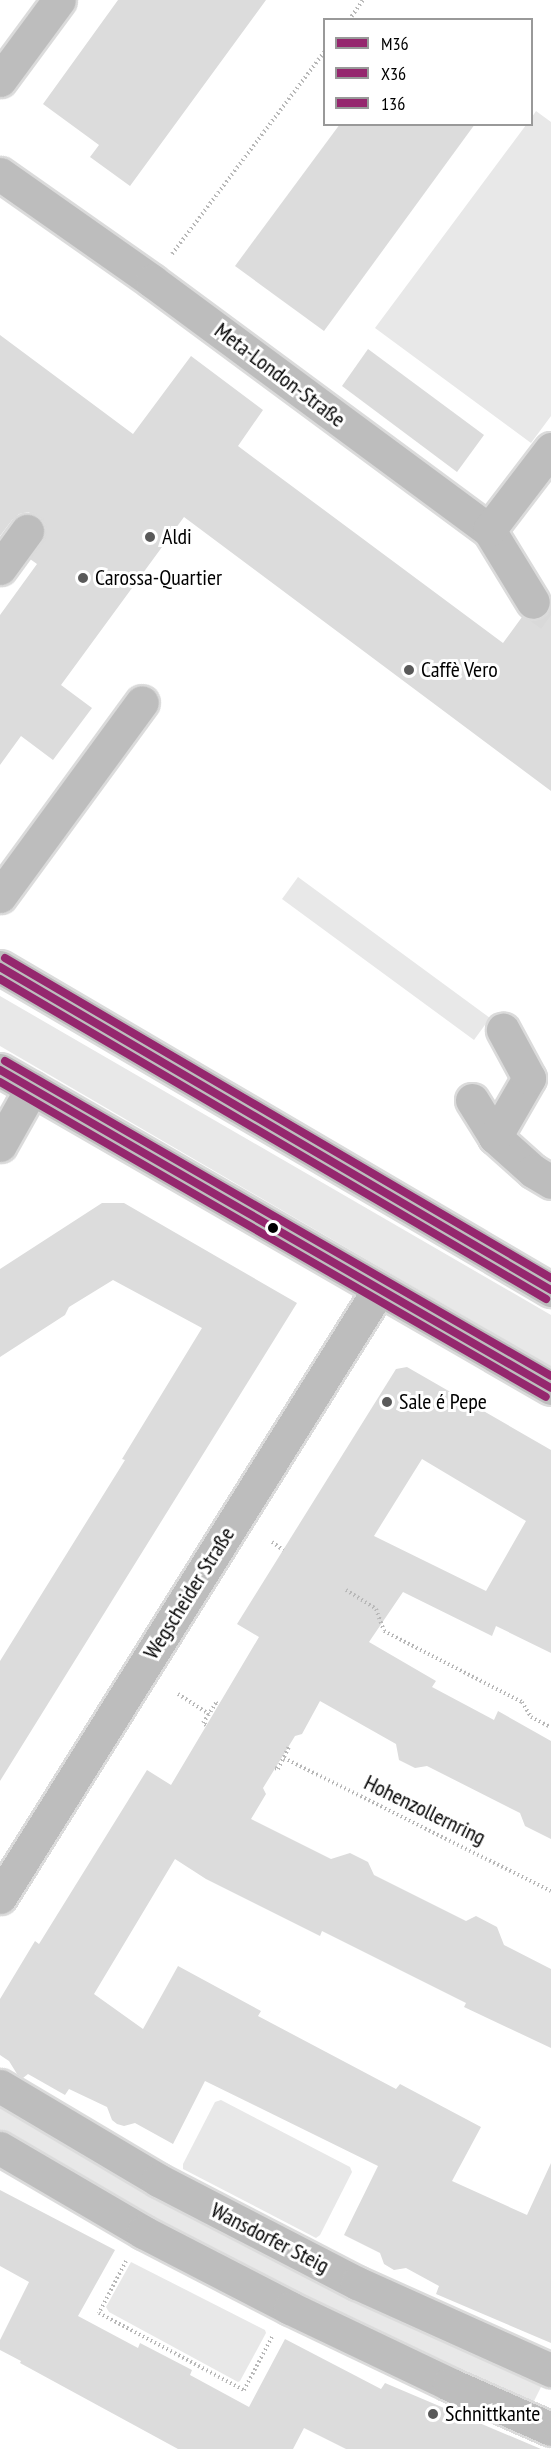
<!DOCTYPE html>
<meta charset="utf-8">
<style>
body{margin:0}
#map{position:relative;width:551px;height:2449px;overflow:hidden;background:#fff;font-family:"PT Sans Narrow",sans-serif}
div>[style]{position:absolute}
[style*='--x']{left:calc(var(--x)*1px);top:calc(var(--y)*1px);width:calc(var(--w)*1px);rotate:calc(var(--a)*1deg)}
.green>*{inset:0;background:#e8e8e8}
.building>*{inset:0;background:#dcdcdc}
.minor-tunnel>*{height:33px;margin-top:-16.5px;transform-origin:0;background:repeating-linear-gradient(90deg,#d9d9d9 0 33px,transparent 0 49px)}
.path>*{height:4px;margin-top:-2px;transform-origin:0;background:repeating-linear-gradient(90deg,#b8b8b8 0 1.5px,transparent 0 4.5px)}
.roads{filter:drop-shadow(2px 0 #dbdbdb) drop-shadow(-2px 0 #dbdbdb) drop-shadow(0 2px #dbdbdb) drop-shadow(0 -2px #dbdbdb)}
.minor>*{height:33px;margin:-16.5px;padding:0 16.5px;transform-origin:16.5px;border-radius:16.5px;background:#bdbdbd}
.major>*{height:33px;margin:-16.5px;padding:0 16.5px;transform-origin:16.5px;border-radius:16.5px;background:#bdbdbd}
.bus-1>*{height:8px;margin:-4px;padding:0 4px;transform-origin:4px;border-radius:4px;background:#95276e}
.bus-2>*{height:8px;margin:-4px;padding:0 4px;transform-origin:4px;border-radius:4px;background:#95276e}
.bus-3>*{height:8px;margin:-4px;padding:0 4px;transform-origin:4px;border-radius:4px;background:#95276e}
.dots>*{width:16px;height:16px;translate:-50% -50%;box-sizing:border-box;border:3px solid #fff;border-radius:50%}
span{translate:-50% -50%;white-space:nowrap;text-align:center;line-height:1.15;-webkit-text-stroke:6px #fff;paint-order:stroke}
.street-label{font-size:22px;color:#000}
.poi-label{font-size:22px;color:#000}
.left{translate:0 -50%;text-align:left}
.legend{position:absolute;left:323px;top:18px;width:210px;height:108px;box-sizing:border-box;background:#fff;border:2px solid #999;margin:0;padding:8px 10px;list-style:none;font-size:18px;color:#000}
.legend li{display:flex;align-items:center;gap:12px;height:30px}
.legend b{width:30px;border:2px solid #999}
</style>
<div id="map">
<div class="green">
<i style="clip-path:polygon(536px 111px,551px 122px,551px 416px,531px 443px,375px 328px,526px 125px,532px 124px,532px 117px)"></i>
<i style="clip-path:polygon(298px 877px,490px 1018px,474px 1040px,282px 899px)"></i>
<i style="clip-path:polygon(0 996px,551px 1315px,551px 1367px,0 1046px)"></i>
<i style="clip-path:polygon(0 2099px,539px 2381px,541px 2387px,533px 2403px,264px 2285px,0 2134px)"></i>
<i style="clip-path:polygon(221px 2100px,350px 2167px,352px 2172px,320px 2235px,316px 2238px,183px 2169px,183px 2164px,215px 2102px)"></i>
<i style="clip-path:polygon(131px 2262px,265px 2330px,266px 2333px,240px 2381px,238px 2382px,109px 2312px,106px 2307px)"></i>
</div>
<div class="building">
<i style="clip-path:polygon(118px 0,266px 0,130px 186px,90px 157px,99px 145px,43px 104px)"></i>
<i style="clip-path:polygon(340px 124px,475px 124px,324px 331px,235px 266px)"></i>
<i style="clip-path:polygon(0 335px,133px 434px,191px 356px,263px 410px,238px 446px,503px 643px,522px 617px,533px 621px,542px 618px,551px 605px,551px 791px,184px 517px,61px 685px,92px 708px,53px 760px,21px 736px,0 765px,0 615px,37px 564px,30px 559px,46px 532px,44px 523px,38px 516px,28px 512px,19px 514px,12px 520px,0 536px)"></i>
<i style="clip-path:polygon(368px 349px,484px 435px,457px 472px,342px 386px)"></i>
<i style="clip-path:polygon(102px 1203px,124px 1203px,297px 1303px,0 1781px,0 1661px,125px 1460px,122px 1459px,202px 1328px,113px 1280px,69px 1307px,65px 1315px,0 1357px,0 1269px)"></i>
<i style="clip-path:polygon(evenodd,407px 1367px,551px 1450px,551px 1653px,496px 1626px,492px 1636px,403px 1592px,369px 1642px,436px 1681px,432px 1687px,494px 1720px,498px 1711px,551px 1741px,551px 1839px,525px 1826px,520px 1813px,427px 1766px,415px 1768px,399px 1760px,396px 1744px,320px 1701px,302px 1734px,295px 1736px,263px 1788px,266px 1794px,251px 1819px,331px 1859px,350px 1853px,368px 1862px,374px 1875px,466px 1921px,476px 1916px,497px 1927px,504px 1945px,551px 1969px,551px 2048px,464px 2007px,466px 2003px,322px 1931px,320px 1936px,206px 1879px,175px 1859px,94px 1994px,143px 2029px,178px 1966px,261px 2011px,258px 2016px,396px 2089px,400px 2084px,481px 2127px,452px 2181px,527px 2215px,551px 2163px,551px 2343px,436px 2294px,439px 2286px,406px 2268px,394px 2270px,384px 2264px,380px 2253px,344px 2235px,378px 2166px,205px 2081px,173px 2144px,135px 2123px,124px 2126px,117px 2124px,112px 2120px,107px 2107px,69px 2089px,65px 2095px,28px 2074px,23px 2078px,17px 2074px,9px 2061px,0 2055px,0 1999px,35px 1941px,39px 1944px,147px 1770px,171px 1785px,259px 1637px,237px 1624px,396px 1369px,407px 1367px,422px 1459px,526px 1521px,486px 1591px,374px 1536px,422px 1459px)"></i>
<i style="clip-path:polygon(0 2190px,115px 2250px,78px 2316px,138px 2348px,140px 2343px,192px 2370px,190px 2375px,249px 2407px,285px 2339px,381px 2389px,385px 2383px,541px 2449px,346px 2449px,304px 2428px,293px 2449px,178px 2449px,20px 2363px,21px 2361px,0 2350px,0 2340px,29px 2282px,0 2266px)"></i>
</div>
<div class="minor-tunnel">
<i style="--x:533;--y:602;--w:22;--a:36"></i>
</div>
<div class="path">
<i style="--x:349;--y:20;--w:24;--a:-55"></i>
<i style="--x:172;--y:254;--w:253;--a:-53"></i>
<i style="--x:272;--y:1542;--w:14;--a:36"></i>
<i style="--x:346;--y:1590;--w:36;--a:32"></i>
<i style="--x:376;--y:1609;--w:23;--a:70"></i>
<i style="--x:384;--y:1631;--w:155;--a:27.2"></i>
<i style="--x:522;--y:1702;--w:17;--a:59"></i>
<i style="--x:531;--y:1717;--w:22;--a:27"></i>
<i style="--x:178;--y:1694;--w:37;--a:33"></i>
<i style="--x:206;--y:1725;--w:4;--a:-146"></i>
<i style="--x:203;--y:1723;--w:24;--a:-57"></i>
<i style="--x:216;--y:1703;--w:4;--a:34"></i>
<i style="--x:284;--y:1758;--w:298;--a:26.5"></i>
<i style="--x:275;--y:1768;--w:3;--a:18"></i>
<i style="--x:278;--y:1769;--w:25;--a:-64"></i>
<i style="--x:126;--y:2261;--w:59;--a:117.4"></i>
<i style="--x:99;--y:2313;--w:164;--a:28"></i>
<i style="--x:244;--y:2390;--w:60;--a:-62.2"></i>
</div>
<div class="roads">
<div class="minor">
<i style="--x:0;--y:80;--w:99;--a:-53.6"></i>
<i style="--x:0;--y:174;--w:186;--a:35.1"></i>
<i style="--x:152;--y:281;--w:419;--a:36.5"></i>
<i style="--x:489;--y:530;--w:84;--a:58.6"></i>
<i style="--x:489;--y:530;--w:102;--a:-52.6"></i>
<i style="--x:0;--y:568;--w:46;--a:-53.9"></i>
<i style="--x:0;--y:896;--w:240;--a:-53.8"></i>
<i style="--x:472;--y:1100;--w:44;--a:58.1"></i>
<i style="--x:495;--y:1137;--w:51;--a:41.8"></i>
<i style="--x:533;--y:1171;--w:21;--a:31"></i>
<i style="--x:495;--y:1137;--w:68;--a:-60"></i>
<i style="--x:529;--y:1078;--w:55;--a:-118.4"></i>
<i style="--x:0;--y:1145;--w:65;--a:-60.7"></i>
<i style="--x:0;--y:1897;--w:716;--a:-58.06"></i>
<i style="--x:0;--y:2086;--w:184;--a:30.7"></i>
<i style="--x:158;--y:2180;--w:224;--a:27.4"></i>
<i style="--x:357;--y:2283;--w:213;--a:24.2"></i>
<i style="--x:0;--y:2148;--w:166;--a:30.4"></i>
<i style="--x:143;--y:2232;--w:165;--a:27.3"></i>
<i style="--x:290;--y:2308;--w:176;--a:25.5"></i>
<i style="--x:449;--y:2384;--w:111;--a:23.8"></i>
</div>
<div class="major">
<i style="--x:0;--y:967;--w:639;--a:30.38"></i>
<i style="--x:0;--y:1070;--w:636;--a:29.99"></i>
</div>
</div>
<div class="bus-1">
<i style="--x:0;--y:967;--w:639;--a:30.38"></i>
<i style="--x:0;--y:1070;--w:636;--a:29.99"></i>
</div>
<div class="bus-2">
<i style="--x:0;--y:979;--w:633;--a:30.37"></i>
<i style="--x:0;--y:1082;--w:630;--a:29.98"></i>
</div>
<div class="bus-3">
<i style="--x:5;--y:958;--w:633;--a:30.37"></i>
<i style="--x:5;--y:1061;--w:630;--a:29.98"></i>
</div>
<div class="dots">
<i style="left:150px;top:537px;background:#595959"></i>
<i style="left:83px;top:578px;background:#595959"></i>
<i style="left:409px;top:670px;background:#595959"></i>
<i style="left:273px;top:1228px;background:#000"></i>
<i style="left:387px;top:1402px;background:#595959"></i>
<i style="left:433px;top:2414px;background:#595959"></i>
</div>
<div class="street-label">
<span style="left:280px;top:375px;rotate:37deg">Meta-London-Straße</span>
<span style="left:189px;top:1593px;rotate:-58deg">Wegscheider Straße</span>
<span style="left:425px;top:1810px;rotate:26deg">Hohenzollernring</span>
<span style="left:270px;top:2238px;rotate:27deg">Wansdorfer Steig</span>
</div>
<div class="poi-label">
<span class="left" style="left:162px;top:537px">Aldi</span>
<span class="left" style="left:95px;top:578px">Carossa-Quartier</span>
<span class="left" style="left:421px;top:670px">Caffè Vero</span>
<span class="left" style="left:399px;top:1402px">Sale é Pepe</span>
<span class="left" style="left:445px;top:2414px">Schnittkante</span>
</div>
<ul class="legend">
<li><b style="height:8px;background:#95276e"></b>M36</li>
<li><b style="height:8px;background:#95276e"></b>X36</li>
<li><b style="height:8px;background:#95276e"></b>136</li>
</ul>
</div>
